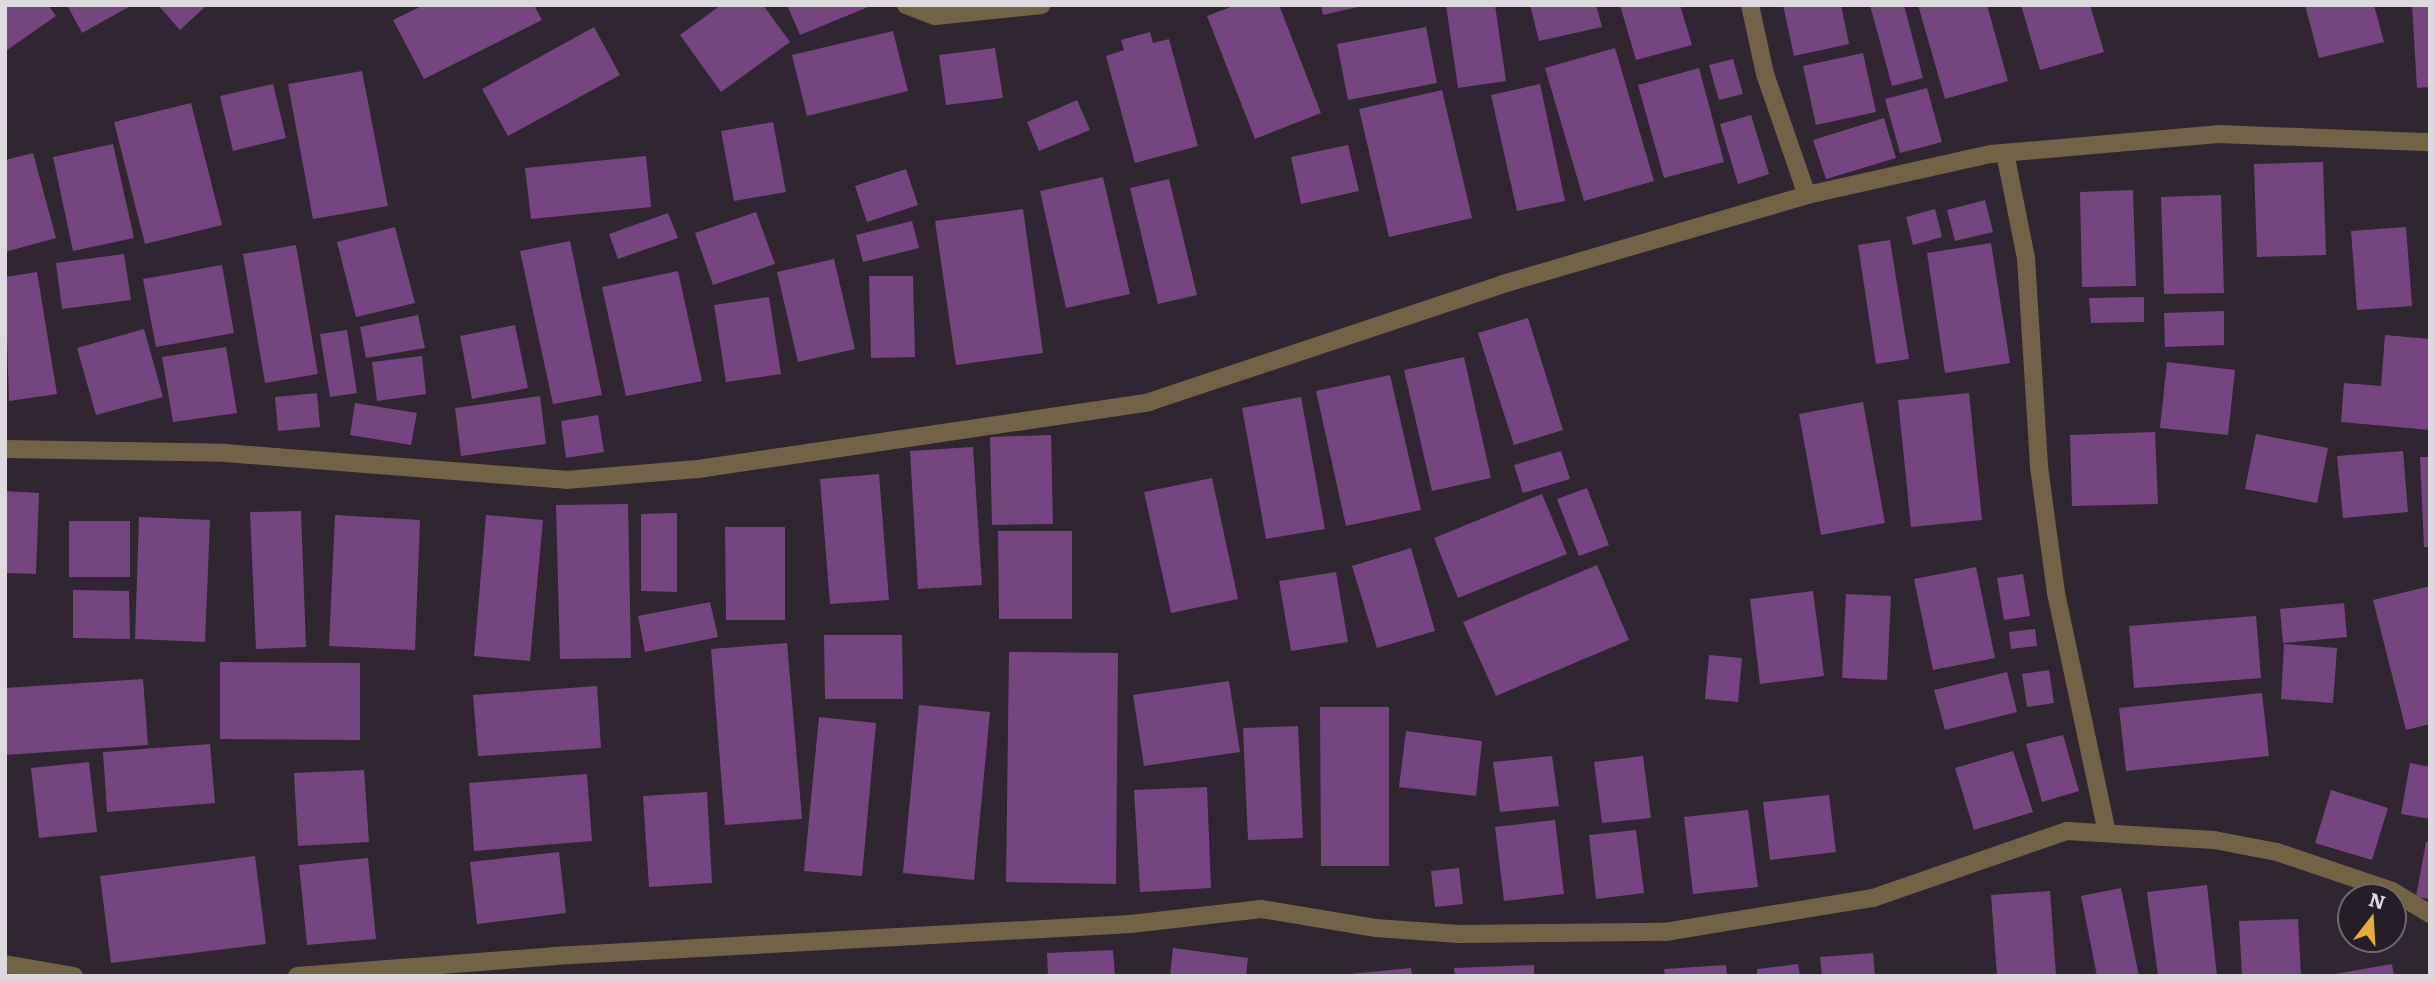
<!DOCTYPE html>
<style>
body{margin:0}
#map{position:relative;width:2435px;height:981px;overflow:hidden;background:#2f2631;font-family:Literata,serif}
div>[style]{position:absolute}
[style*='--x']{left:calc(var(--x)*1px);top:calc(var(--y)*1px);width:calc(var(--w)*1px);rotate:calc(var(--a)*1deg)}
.building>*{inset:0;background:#75457f}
.minor>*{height:18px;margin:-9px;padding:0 9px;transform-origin:9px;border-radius:9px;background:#736346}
span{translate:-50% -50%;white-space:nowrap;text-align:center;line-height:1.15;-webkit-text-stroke:6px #251d27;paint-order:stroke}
.frame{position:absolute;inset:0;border:7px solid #ded8df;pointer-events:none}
.north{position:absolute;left:2337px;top:883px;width:70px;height:70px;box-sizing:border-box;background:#251d27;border:2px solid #6f6871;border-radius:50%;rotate:17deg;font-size:19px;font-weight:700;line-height:28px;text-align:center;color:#ded8df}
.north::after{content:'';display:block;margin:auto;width:24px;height:32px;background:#e4ae35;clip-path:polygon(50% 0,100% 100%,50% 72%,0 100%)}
</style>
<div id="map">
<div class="building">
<i style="clip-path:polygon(5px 5px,48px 5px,56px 16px,7px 50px)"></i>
<i style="clip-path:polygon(67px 5px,132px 5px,82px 33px)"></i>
<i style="clip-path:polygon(158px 5px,207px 5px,180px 30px)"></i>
<i style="clip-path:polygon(424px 5px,534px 5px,542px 20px,424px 79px,393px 20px)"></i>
<i style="clip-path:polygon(721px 5px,763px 5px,790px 42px,721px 92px,680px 35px)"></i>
<i style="clip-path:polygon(787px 5px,873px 5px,800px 35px)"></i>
<i style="clip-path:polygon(1236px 5px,1279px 5px,1321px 113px,1255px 139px,1207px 16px)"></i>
<i style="clip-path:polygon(1321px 5px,1362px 5px,1362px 6px,1323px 15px)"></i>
<i style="clip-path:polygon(1446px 5px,1495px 5px,1506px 81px,1458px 88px)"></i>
<i style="clip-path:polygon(1530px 5px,1596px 5px,1602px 27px,1539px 41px)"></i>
<i style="clip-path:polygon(1620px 5px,1680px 5px,1692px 45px,1636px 60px)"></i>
<i style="clip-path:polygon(1783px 5px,1841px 5px,1849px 44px,1794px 56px)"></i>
<i style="clip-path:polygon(1870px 5px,1904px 5px,1923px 78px,1892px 86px)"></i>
<i style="clip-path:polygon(1918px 5px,1987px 5px,2008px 81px,1945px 99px)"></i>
<i style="clip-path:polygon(2021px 5px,2090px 5px,2104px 52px,2040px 70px)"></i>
<i style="clip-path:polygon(2305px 5px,2374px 5px,2384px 42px,2319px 58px)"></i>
<i style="clip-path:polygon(2412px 5px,2430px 5px,2430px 87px,2417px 88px)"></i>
<i style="clip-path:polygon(594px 27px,620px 75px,508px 136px,482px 89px)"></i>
<i style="clip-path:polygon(1426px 27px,1437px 83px,1348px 100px,1337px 44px)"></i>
<i style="clip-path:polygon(893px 31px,908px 91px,807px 116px,792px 55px)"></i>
<i style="clip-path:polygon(1150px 32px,1153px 43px,1169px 39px,1198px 146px,1135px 163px,1106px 56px,1124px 50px,1121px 40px)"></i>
<i style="clip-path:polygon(995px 48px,1003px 98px,946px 105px,939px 55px)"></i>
<i style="clip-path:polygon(1615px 48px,1654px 181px,1584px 201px,1545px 68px)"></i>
<i style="clip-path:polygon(1863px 53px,1876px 112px,1816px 125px,1803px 66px)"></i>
<i style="clip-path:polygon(1733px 59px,1743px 94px,1719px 100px,1709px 65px)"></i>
<i style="clip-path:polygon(1699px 68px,1724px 162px,1664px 178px,1638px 85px)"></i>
<i style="clip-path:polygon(362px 71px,388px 206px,313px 219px,288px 84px)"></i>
<i style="clip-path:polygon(273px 84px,286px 138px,233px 151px,220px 96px)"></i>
<i style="clip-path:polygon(1540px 84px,1565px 201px,1517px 211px,1491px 95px)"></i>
<i style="clip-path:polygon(1927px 88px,1942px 142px,1900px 153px,1885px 99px)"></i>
<i style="clip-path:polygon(1442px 90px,1472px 218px,1389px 237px,1359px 109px)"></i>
<i style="clip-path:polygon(1077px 100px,1090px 130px,1039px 151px,1027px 122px)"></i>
<i style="clip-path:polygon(191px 103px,222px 225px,145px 244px,114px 122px)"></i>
<i style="clip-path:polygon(1751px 115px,1769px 174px,1738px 184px,1720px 124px)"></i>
<i style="clip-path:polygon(1884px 118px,1896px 158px,1826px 179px,1813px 140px)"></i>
<i style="clip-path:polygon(773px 122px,786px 192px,734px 201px,721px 131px)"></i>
<i style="clip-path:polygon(113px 144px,134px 238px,73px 251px,53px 157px)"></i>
<i style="clip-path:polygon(1348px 145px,1359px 191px,1301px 204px,1291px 157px)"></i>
<i style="clip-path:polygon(33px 153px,56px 238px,5px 252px,5px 160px)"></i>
<i style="clip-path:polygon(646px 156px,651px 207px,531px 219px,525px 168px)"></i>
<i style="clip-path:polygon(2323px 162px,2326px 255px,2257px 257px,2254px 164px)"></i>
<i style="clip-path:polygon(906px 169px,918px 205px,867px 222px,855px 186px)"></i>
<i style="clip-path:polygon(1103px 177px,1130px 294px,1066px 308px,1040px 191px)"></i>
<i style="clip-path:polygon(1169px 179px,1197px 295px,1158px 304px,1130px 188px)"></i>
<i style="clip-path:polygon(2133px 190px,2136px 286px,2082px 287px,2080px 192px)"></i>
<i style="clip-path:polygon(2221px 195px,2224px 293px,2164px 294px,2161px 197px)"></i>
<i style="clip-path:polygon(1985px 200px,1993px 232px,1955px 241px,1947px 210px)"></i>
<i style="clip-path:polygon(1023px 209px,1043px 353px,956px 365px,935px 221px)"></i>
<i style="clip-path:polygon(1935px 209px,1942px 237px,1913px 245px,1906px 217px)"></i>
<i style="clip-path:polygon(756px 212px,775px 264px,713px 285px,695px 233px)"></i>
<i style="clip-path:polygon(668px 213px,678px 238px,618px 259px,609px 234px)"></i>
<i style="clip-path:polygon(912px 221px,919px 248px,863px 262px,856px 235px)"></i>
<i style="clip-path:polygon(395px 227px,415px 303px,356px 317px,337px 242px)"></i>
<i style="clip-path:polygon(2406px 227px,2412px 306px,2357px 310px,2351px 231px)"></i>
<i style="clip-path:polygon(1890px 240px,1909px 359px,1876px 364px,1858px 245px)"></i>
<i style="clip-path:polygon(570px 241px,602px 395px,553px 404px,520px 251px)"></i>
<i style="clip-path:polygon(1991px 243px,2010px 363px,1945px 373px,1927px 253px)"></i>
<i style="clip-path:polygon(296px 245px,318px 374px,265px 383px,243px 254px)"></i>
<i style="clip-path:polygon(124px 254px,131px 300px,62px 309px,56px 263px)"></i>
<i style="clip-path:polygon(834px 259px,855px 349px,798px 362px,777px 272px)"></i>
<i style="clip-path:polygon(222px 265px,234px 333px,156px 347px,143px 279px)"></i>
<i style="clip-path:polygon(678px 271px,702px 381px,626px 396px,602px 287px)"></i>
<i style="clip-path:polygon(37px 272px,57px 394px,9px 401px,5px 277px)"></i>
<i style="clip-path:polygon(869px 276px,913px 276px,915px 357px,871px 358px)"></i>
<i style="clip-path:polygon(769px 297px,781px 374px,726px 382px,714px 305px)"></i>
<i style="clip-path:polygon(2144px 297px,2144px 322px,2091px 323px,2089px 298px)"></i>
<i style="clip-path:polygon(2224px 311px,2224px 345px,2165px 347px,2164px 313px)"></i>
<i style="clip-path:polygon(418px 315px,425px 348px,366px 358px,360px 327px)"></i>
<i style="clip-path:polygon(1528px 318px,1563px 430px,1514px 445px,1478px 333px)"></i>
<i style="clip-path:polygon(515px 325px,528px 388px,472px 399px,460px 336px)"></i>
<i style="clip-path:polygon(144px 329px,163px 397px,96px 415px,77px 348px)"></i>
<i style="clip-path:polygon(347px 330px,357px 393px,330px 397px,320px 334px)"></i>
<i style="clip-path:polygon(2385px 335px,2430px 339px,2430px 430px,2341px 422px,2344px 383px,2381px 386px)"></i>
<i style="clip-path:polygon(226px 347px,237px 413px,173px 422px,162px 357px)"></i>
<i style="clip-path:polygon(422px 356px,426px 394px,377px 401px,372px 362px)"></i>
<i style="clip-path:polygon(1464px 357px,1491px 478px,1432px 491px,1404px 370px)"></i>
<i style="clip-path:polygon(2167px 362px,2235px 370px,2228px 435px,2160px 428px)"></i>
<i style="clip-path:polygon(1390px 375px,1421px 510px,1346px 526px,1316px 391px)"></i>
<i style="clip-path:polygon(317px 393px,320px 427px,278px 431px,275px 397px)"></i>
<i style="clip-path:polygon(1969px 393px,1982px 520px,1911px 527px,1898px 400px)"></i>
<i style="clip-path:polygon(540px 396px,546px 444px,461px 456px,455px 408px)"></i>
<i style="clip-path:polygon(1301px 397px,1325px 529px,1266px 539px,1242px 408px)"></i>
<i style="clip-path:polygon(1863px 402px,1885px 523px,1821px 535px,1799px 414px)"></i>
<i style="clip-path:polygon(355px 403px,417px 413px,411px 445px,350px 435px)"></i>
<i style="clip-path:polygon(598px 415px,604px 452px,566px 458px,561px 421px)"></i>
<i style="clip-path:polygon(2155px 432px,2158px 504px,2072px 506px,2070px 435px)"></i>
<i style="clip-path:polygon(2256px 434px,2328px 448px,2317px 503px,2245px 489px)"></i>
<i style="clip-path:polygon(1051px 435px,1053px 524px,992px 525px,990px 437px)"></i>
<i style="clip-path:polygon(973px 447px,982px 585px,918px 589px,910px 451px)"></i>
<i style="clip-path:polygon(1561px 451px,1570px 479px,1523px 493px,1514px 465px)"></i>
<i style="clip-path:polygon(2403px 451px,2408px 512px,2343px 518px,2337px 456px)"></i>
<i style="clip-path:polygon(2420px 457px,2430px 457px,2430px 547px,2424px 547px)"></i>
<i style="clip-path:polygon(879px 474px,889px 600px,830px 604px,820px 479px)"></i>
<i style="clip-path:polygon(1212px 478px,1238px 599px,1171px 613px,1144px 492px)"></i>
<i style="clip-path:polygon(1587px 488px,1609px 545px,1579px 556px,1557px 499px)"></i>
<i style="clip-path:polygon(5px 491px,39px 493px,36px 574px,5px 573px)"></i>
<i style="clip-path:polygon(1542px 494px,1567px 554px,1458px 598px,1434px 538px)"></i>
<i style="clip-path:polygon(628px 504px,631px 658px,560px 659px,556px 505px)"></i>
<i style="clip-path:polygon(301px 511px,306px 647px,256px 649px,250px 512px)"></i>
<i style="clip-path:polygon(677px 513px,677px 592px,641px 591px,641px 514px)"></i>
<i style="clip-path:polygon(335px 515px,420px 520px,415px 650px,329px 646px)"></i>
<i style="clip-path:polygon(486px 515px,543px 520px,530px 661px,474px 656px)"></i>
<i style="clip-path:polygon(139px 517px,210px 520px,205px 642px,135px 639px)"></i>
<i style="clip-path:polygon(69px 521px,130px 521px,130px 577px,69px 577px)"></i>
<i style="clip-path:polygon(725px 527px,785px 527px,785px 620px,726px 620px)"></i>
<i style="clip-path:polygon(998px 531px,1072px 531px,1072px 619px,999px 619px)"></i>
<i style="clip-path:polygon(1411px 548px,1435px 631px,1377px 648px,1352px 566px)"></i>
<i style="clip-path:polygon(1597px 565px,1629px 640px,1496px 696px,1463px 622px)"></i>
<i style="clip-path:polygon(1976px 567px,1995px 658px,1933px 670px,1914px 579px)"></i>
<i style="clip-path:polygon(1336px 572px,1348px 642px,1291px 651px,1279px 581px)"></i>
<i style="clip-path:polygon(2023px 574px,2030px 616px,2004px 620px,1997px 578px)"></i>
<i style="clip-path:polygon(2430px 586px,2430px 724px,2406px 730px,2373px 600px)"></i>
<i style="clip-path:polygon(73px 590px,129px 591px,130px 639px,73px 638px)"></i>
<i style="clip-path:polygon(1813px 591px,1824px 676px,1760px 684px,1750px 599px)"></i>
<i style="clip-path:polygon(1846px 594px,1891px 596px,1887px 680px,1842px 678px)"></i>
<i style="clip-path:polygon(710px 602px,718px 637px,645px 652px,638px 616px)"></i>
<i style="clip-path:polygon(2344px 603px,2347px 637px,2283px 643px,2280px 609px)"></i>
<i style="clip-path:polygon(2256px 616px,2261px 678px,2134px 688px,2129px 626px)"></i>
<i style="clip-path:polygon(2035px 629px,2037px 646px,2011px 649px,2009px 632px)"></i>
<i style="clip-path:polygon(824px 635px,902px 635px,903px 699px,825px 699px)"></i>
<i style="clip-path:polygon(787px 643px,802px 819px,725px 825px,711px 649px)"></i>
<i style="clip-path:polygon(2284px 644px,2337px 648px,2333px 703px,2281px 699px)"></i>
<i style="clip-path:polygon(1009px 652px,1118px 653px,1116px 884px,1006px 882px)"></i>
<i style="clip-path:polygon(1709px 655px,1742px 658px,1738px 702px,1705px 699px)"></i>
<i style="clip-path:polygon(220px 662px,360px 663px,360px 740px,220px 739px)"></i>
<i style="clip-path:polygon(2049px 670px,2054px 703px,2027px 707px,2022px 674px)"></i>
<i style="clip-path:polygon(2007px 672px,2017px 712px,1945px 730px,1934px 690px)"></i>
<i style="clip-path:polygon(143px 679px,148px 745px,5px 755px,5px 688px)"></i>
<i style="clip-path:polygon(1229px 681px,1240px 752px,1144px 766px,1133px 695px)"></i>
<i style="clip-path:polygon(597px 686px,601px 748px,478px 756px,473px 695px)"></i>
<i style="clip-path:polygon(2262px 693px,2269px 756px,2126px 771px,2119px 708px)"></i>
<i style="clip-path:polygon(919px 705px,990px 712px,974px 880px,903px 873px)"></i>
<i style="clip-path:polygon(1320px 707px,1389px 707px,1389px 866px,1321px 866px)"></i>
<i style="clip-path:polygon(819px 717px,876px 723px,862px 876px,804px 871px)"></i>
<i style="clip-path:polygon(1298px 726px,1303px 838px,1248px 840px,1243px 728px)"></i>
<i style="clip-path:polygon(1406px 731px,1482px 741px,1476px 796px,1399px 787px)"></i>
<i style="clip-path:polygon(2063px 735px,2079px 791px,2042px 802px,2026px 744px)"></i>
<i style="clip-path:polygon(210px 744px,215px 803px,107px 812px,103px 752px)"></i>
<i style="clip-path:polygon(2013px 751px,2033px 812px,1974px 830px,1955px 768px)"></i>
<i style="clip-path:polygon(1552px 756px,1559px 806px,1500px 812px,1493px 762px)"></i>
<i style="clip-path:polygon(1643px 756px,1651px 818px,1602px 823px,1594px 762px)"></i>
<i style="clip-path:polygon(89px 762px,97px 832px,39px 838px,31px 768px)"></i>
<i style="clip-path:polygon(2410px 763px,2430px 767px,2430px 819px,2401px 814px)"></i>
<i style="clip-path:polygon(364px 770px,369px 842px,298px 846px,294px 773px)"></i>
<i style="clip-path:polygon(587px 774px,592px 841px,474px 851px,469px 783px)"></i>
<i style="clip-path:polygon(1207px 787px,1211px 888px,1140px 892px,1134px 790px)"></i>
<i style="clip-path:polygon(2331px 790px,2388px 808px,2372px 860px,2315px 843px)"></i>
<i style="clip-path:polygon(707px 792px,712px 883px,649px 887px,643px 796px)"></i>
<i style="clip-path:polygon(1829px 795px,1836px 852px,1770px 860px,1763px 802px)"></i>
<i style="clip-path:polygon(1748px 810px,1758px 887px,1693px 894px,1684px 817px)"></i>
<i style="clip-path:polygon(1555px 820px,1564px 894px,1504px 901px,1495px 827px)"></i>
<i style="clip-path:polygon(1636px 830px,1644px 893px,1596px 899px,1589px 835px)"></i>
<i style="clip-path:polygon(2426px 842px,2430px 842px,2430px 899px,2416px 897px)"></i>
<i style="clip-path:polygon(559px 852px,566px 913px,477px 924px,470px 862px)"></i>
<i style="clip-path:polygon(255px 856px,266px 944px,111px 963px,100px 876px)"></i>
<i style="clip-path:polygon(368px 858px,376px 939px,307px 945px,299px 865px)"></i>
<i style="clip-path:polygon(1459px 868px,1463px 904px,1435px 907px,1431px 871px)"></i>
<i style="clip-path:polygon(2207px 885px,2217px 976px,2158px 976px,2147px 892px)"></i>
<i style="clip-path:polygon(2121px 888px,2139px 976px,2097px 976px,2081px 896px)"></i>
<i style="clip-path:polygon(2050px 891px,2056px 976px,1997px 976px,1991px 895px)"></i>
<i style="clip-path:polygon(2298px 919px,2301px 976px,2242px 976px,2239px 921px)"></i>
<i style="clip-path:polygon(1173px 948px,1248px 958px,1246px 976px,1170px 976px)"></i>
<i style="clip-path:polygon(1113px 950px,1115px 976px,1048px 976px,1047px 953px)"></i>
<i style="clip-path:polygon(1873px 953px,1875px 976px,1822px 976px,1820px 957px)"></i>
<i style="clip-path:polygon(1798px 964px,1800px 976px,1757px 976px,1757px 969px)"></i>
<i style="clip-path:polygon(2392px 964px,2394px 976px,2335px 976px,2335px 974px)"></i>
<i style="clip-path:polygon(1534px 965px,1534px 976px,1455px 976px,1454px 968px)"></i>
<i style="clip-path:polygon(1726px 965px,1727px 976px,1665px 976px,1664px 969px)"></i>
<i style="clip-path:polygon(1411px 968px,1412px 976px,1350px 976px,1350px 974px)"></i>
</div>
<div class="minor">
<i style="--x:906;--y:5;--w:31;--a:21"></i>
<i style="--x:935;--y:16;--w:107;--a:-5.9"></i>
<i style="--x:1750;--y:5;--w:71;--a:77.7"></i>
<i style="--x:1765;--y:74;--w:128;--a:70.9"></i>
<i style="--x:2005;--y:153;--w:107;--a:78.7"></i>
<i style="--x:2026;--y:258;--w:209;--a:86.4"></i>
<i style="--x:2039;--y:467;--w:127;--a:82.3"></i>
<i style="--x:2056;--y:593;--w:245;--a:78"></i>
<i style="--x:5;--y:449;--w:220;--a:1"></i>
<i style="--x:225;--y:453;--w:342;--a:4.5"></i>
<i style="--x:566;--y:480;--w:132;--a:-4.8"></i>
<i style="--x:698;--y:469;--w:456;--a:-8.4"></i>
<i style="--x:1149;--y:402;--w:373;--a:-18.4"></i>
<i style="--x:1503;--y:284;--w:317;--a:-16.3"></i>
<i style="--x:1807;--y:195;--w:189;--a:-12.6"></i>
<i style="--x:1991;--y:154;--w:228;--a:-5"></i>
<i style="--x:2218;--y:134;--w:212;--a:2.2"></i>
<i style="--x:5;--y:964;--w:70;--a:9.9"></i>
<i style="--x:297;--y:976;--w:258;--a:-4.4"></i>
<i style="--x:554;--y:956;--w:578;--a:-3.17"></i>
<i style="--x:1131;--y:924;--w:131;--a:-6.6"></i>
<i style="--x:1261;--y:909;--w:117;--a:9.4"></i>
<i style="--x:1376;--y:928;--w:83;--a:4.1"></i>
<i style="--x:1459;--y:934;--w:206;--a:-0.6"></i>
<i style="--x:1665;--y:932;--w:211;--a:-9.3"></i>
<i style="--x:1873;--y:898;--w:205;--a:-19.1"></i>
<i style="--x:2067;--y:831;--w:147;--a:3.5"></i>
<i style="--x:2214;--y:840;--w:64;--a:10.8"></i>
<i style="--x:2277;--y:852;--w:121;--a:18.7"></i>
<i style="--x:2392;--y:891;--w:44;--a:31.2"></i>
</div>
<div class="frame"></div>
<div class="north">N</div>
</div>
